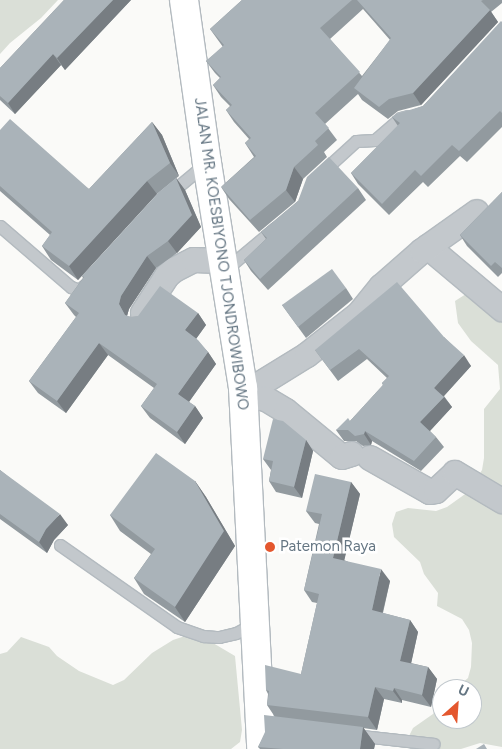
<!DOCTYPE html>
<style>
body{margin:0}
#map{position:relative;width:502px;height:749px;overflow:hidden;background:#fafaf8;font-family:Figtree,sans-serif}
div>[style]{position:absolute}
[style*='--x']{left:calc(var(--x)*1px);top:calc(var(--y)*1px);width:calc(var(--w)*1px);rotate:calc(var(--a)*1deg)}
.green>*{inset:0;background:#dadfd7}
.roads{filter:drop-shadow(1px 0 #b3babf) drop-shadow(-1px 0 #b3babf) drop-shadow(0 1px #b3babf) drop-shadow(0 -1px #b3babf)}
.service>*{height:11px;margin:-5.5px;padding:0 5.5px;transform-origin:5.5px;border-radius:5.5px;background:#c3c8cc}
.minor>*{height:24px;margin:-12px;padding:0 12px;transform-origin:12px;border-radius:12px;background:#c3c8cc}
.secondary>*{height:28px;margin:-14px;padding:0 14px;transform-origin:14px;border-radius:14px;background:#fff}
.wall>*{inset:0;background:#929a9f}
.shaded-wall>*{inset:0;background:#777d82}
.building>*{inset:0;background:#aab3b9}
.dots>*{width:14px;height:14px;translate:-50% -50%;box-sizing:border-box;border:2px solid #fff;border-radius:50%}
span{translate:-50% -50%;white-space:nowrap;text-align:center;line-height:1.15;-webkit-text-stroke:5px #fff;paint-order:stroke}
.street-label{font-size:15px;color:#657683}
.poi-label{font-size:15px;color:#657683}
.left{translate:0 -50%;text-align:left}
.north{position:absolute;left:432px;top:679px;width:50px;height:50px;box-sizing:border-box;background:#fff;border:1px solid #c1c8cd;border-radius:50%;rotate:26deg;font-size:14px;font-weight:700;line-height:20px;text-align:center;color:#657683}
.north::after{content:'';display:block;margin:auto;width:18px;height:22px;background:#e4572e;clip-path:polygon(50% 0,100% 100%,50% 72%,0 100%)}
</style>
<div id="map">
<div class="green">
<i style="clip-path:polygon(0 0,58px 0,41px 18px,10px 43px,0 54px)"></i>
<i style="clip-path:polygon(466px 294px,502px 297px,502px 747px,480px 743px,461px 749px,410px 749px,408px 738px,413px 728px,433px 714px,442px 700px,442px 719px,472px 719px,472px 689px,455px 689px,468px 678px,471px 667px,472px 643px,469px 630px,462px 619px,437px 606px,438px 593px,424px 574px,420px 562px,394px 537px,392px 524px,396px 512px,408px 508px,436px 511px,447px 507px,468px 492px,482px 470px,484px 458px,484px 409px,500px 389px,498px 365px,471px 341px,458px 323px,455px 301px)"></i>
<i style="clip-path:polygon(185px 636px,213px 643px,235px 656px,242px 730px,240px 742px,231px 749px,0 749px,0 654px,7px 652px,21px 637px,49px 647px,57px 656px,79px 671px,113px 685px,124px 680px,152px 653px,173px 640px)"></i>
</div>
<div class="roads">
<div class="service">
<i style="--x:322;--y:172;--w:46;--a:-42.4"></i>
<i style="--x:356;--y:141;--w:19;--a:-3"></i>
<i style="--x:375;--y:140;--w:33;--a:-41"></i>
<i style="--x:400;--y:118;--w:8;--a:-14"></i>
<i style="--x:169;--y:194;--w:47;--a:-39.8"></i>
<i style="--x:0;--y:226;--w:94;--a:40.7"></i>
<i style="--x:71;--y:287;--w:9;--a:21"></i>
<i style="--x:79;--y:290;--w:11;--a:-41"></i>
<i style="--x:226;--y:269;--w:64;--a:-39.9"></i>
<i style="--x:60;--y:545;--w:143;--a:35"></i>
<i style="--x:177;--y:627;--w:28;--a:19"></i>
<i style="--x:203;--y:636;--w:16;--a:4"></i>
<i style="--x:219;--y:637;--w:17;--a:-13"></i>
<i style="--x:236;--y:633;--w:19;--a:-28"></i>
<i style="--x:353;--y:735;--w:81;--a:6.3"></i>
</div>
<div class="minor">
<i style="--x:428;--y:247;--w:97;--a:40"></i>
<i style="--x:143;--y:313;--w:44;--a:-57"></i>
<i style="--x:167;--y:276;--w:9;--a:-41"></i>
<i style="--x:174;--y:270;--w:22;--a:-27"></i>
<i style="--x:194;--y:260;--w:28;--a:2"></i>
<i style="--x:243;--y:388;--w:17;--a:-13"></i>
<i style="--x:260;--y:384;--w:55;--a:-31.7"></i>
<i style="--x:307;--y:355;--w:66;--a:-38.3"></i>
<i style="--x:359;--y:314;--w:35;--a:-51"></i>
<i style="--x:381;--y:287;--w:55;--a:-41.3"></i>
<i style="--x:422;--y:251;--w:67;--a:-35.3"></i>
<i style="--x:243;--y:395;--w:23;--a:10"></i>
<i style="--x:266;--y:399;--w:23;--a:31"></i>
<i style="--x:286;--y:411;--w:72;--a:39.4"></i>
<i style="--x:342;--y:457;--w:10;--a:-17"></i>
<i style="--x:370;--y:458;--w:69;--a:29.5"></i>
<i style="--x:430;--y:492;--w:6;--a:-9"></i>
<i style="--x:436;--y:491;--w:26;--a:-43"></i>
<i style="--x:455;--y:473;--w:55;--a:30.8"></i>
</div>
<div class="secondary">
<i style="--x:184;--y:0;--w:165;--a:82"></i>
<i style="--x:207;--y:163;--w:228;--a:80.9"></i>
<i style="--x:243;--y:388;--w:361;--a:87.1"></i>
</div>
</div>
<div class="wall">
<i style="clip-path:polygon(64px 0,131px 0,65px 70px,61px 65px,15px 114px,0 100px,0 68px)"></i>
<i style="clip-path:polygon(evenodd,241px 0,502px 0,502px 3px,491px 12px,498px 22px,421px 105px,398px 111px,388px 119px,362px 100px,358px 94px,325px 124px,337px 140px,324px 152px,327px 157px,303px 179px,295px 202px,259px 232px,229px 199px,221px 187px,254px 157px,245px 143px,249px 139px,234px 122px,226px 110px,230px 106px,221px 97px,213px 85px,220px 78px,215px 73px,206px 61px,223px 47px,210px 29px,242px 0,241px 0,363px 9px,390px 40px,362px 76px,330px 39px,363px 9px)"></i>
<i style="clip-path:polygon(502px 22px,502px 127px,467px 162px,460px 156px,428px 187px,423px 182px,389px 215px,358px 184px,351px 173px,398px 126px,392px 117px,423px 106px)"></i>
<i style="clip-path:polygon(152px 122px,162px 135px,179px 176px,157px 194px,78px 280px,51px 260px,42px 246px,50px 235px,0 191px,0 130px,89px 189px)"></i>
<i style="clip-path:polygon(176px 178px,185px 190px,201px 227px,177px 253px,156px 268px,129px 309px,127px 316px,131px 317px,198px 313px,206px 325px,196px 339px,208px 352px,216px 364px,189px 402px,195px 406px,203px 418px,185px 444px,150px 418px,141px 406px,154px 388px,108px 355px,66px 413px,38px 393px,29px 381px,76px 317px,74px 315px,65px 303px,83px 278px,82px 276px)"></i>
<i style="clip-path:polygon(358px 188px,366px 200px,268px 290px,251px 271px,244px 260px,266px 239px,261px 232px,298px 201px)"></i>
<i style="clip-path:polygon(502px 192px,502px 273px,498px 277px,467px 246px,460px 235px)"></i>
<i style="clip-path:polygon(346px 288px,353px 299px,306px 338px,282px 305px)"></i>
<i style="clip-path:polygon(444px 337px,471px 366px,444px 396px,452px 407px,430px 431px,436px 437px,444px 447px,421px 471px,372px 441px,371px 445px,363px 446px,356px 441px,344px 441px,336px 430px,350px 421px,383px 385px,382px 383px,387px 378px,367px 359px,338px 381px,315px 350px)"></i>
<i style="clip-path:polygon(306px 440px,313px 451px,302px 498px,276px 492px,269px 481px,271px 470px,263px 459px)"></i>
<i style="clip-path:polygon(0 470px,68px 525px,54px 540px,47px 553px,0 519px)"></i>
<i style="clip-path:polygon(195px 481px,206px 497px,235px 546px,185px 622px,144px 594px,134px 578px,151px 554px,120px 531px,110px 515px)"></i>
<i style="clip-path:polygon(351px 482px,360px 494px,344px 560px,390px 581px,383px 613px,410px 620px,418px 632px,411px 663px,428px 667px,437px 679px,431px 707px,402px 700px,402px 703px,384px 699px,377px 730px,363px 728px,375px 744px,374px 749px,260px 749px,258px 747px,275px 717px,267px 705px,268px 694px,266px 690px,301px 674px,317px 603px,312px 602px,304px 590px,319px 524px,315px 523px,306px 511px)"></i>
</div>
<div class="shaded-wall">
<i style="clip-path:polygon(113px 0,131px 0,65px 70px,57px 58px)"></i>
<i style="clip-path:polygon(490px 10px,498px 22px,421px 105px,413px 93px)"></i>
<i style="clip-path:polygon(53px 54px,61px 65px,15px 114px,8px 103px)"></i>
<i style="clip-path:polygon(152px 122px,162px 135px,179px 176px,170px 163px)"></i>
<i style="clip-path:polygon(294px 167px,303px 179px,295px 202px,286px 190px)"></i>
<i style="clip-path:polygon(176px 178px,185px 190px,201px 227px,177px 253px,168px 241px)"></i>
<i style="clip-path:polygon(147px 181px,157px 194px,78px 280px,69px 266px)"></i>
<i style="clip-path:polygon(147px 256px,156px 268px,129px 309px,127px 316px,125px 315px,119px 304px,121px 296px)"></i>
<i style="clip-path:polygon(198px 313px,206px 325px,193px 343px,185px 330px)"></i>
<i style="clip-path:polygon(99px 343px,108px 355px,66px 413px,57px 401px)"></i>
<i style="clip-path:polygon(208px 352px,216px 364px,186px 406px,178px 394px)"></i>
<i style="clip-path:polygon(464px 355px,471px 366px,442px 398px,434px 388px)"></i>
<i style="clip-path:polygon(444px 397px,452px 407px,428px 433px,420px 422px)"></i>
<i style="clip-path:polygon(195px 406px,203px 418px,185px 444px,177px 432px)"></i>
<i style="clip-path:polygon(365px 431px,372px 441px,371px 445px,364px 434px)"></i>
<i style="clip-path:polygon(306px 440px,313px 451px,302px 498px,294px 487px)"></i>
<i style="clip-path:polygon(195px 481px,206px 497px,235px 546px,185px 622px,175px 607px)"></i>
<i style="clip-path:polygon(351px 482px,360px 494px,342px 570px,333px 558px)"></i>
<i style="clip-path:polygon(60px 514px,68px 525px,54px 540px,47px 553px,39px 542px,46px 529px)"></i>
<i style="clip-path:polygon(381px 569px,390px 581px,380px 623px,372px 610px)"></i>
<i style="clip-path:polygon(410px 620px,418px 632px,409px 673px,400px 661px)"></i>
<i style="clip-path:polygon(428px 667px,437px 679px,431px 707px,422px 695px)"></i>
<i style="clip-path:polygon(375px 687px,384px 699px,377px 730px,368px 717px)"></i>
<i style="clip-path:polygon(394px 688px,402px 700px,402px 703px,393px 691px)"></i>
<i style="clip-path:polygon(363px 727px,375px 744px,374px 749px,360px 749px)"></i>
</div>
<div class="building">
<i style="clip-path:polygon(64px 0,113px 0,57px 58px,53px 54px,8px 103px,0 96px,0 68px)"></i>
<i style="clip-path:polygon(242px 0,352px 0,320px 28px,360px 72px,315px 113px,329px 128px,315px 141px,318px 145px,294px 167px,286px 190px,250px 220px,221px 187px,256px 156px,245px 143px,251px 138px,226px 110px,232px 105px,213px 85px,221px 77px,206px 61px,224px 45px,210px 29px)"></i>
<i style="clip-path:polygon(357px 0,483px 0,481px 1px,490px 10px,413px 93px,389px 99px,379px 107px,354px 88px,391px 38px)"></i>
<i style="clip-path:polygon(501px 21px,502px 22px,502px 113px,500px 111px,459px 151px,452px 145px,421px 176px,415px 170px,382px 204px,351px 173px,400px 123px,392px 117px,396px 114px,423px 106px)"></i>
<i style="clip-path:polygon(10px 119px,89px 189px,152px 122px,170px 163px,147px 181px,69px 266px,42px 246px,52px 232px,0 186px,0 130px)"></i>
<i style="clip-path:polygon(329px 157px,358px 188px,260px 279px,244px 260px,267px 238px,261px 232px,298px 201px,307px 177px)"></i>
<i style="clip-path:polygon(176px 178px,192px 215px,168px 241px,147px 256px,121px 296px,119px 304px,125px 315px,131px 317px,138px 316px,160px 286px,198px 313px,185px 330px,198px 340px,208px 352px,178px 394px,195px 406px,177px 432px,141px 406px,157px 384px,99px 343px,57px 401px,29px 381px,79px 313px,65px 303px,84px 277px,82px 276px,159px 192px)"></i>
<i style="clip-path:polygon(502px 192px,502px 268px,495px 262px,491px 266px,460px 235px)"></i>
<i style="clip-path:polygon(332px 269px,346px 288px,298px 327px,282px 305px)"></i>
<i style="clip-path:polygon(397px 282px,444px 337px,464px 355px,434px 388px,444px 397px,420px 422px,436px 437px,414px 461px,365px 431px,364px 434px,355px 436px,348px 430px,336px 430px,348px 418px,350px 421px,383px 385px,382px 383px,389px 376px,359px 349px,330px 370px,315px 350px)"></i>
<i style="clip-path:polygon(273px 419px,283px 421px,306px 440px,294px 487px,269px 481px,273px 461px,263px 459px)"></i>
<i style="clip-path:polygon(156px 453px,195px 481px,224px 531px,175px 607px,134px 578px,155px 549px,110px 515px)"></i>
<i style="clip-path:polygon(0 470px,60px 514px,46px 529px,39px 542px,0 514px)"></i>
<i style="clip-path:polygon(315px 474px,351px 482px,333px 558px,381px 569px,372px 610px,410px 620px,400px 661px,428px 667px,422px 695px,394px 688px,393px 691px,375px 687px,368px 717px,267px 705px,269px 691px,266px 690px,265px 665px,301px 674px,319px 594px,304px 590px,322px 514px,306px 511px)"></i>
<i style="clip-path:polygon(264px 715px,363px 727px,360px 749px,283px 749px,258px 747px,265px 732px)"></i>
<i style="clip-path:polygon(484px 744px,487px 749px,476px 749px)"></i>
</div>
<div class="dots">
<i style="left:270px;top:547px;background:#e4572e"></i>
</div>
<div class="street-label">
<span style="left:221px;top:254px;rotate:82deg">JALAN MR. KOESBIYONO TJONDROWIBOWO</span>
</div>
<div class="poi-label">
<span class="left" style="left:280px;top:547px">Patemon Raya</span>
</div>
<div class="north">U</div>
</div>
